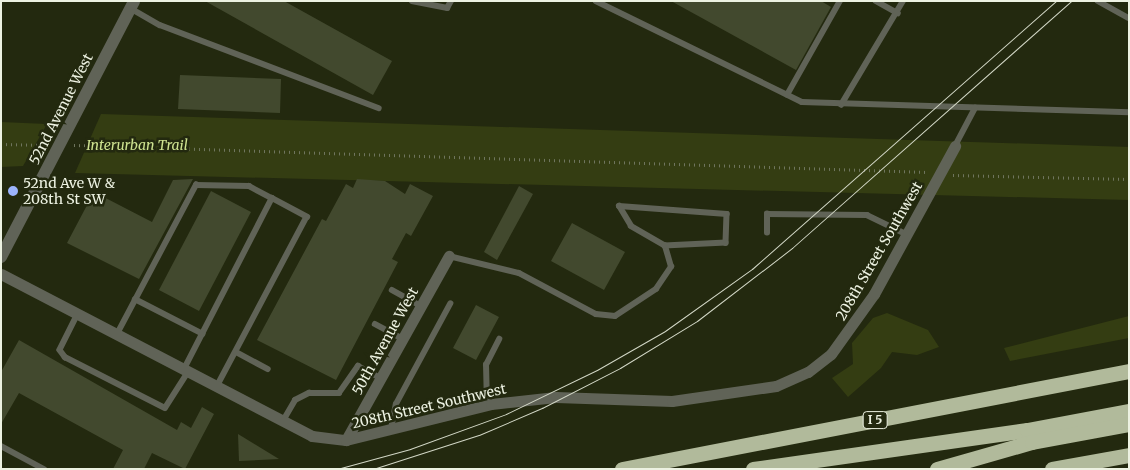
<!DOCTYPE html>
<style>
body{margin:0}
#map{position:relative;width:1130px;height:470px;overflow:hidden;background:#23290f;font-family:Merriweather,serif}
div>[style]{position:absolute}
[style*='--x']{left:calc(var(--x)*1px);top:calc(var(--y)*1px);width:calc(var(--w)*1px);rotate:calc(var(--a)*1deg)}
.green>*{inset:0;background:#343d12}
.building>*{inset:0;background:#42492e}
.path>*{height:2.5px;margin-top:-1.25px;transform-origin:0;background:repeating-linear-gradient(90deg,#6f755e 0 1px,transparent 0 5px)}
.service>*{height:5.5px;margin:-2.75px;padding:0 2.75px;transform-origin:2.75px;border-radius:2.75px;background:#606357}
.minor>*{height:11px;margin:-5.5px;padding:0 5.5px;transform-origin:5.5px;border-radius:5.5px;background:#606357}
.tertiary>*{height:12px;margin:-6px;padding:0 6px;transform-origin:6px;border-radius:6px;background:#606357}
.motorway>*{height:15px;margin:-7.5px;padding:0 7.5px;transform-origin:7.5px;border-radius:7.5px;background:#b1ba9b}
.tram>*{height:1px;margin:-0.5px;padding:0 0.5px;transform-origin:0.5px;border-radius:0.5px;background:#d2d7c6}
.dots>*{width:14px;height:14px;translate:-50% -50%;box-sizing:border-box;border:2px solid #23290f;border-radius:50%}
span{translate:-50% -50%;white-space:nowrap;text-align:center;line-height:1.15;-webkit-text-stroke:5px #23290f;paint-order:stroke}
.shield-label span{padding:1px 4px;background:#23290f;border:1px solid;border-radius:4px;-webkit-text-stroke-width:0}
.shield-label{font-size:12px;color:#edf2e2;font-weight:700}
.street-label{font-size:14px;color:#edf2e2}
.park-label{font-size:14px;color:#cee290;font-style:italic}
.poi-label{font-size:14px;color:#edf2e2}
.left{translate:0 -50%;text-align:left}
.frame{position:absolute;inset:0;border:2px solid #edf2e2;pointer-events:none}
</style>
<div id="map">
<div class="green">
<i style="clip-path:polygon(101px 114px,1129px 147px,1129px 200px,75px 173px)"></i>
<i style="clip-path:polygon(1px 122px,47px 124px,23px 166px,1px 167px)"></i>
<i style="clip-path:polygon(887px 313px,928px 330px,939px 347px,917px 355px,892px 352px,881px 368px,848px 397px,832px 378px,853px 364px,852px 343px,873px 318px)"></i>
<i style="clip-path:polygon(1129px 316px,1129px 338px,1010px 361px,1004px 348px)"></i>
</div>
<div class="building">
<i style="clip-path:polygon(205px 1px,284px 1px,392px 61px,373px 95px)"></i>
<i style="clip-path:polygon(671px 1px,821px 1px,831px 7px,796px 70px)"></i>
<i style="clip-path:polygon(180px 75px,281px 79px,280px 113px,178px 109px)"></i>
<i style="clip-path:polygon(193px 179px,139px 279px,67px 243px,94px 192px,152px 222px,173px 180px)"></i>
<i style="clip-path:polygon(357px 179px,385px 181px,405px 194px,410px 184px,433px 196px,411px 236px,406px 233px,392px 259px,398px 262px,336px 380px,257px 340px,322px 219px,326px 221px,346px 184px,353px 188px)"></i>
<i style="clip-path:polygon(519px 186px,533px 194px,497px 260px,484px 252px)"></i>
<i style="clip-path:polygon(211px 191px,251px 212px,199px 311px,159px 290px)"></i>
<i style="clip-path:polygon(572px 223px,625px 252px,604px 290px,551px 261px)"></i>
<i style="clip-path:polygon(476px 305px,499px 317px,476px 360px,453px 348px)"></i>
<i style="clip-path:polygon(19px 340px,177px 430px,181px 422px,191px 428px,202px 407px,214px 414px,185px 469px,152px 453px,144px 469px,113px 469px,123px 450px,19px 393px,1px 424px,1px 372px)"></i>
<i style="clip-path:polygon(238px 434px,279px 459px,239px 461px)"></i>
</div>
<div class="path">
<i style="--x:1;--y:144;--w:45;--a:1.3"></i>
<i style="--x:74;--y:145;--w:854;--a:1.81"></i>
<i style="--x:953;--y:175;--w:176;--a:1.3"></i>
</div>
<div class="service">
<i style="--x:412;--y:1;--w:36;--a:11"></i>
<i style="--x:447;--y:8;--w:8;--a:-60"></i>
<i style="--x:596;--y:1;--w:229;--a:26.1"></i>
<i style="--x:802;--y:102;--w:327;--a:1.8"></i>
<i style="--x:876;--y:1;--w:25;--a:29"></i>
<i style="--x:1098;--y:1;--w:35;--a:29"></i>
<i style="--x:130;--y:8;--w:34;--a:30"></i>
<i style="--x:160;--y:25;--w:234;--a:20.8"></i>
<i style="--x:787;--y:95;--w:108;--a:-60.6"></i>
<i style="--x:841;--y:105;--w:121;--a:-59.2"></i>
<i style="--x:955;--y:146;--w:43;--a:-62.2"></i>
<i style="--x:767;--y:233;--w:19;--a:-90"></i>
<i style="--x:767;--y:214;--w:100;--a:0.6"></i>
<i style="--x:867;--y:215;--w:43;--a:26"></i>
<i style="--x:449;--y:256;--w:72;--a:13.7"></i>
<i style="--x:519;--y:273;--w:87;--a:28"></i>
<i style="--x:596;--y:314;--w:19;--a:6"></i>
<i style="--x:615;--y:316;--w:49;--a:-33.4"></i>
<i style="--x:656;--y:289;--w:27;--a:-56"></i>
<i style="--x:671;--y:267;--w:22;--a:-106"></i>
<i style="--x:665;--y:246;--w:39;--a:-150"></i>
<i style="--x:631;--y:226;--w:23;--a:-121"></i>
<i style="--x:619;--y:206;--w:108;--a:4.2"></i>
<i style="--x:727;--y:214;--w:29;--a:92"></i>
<i style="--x:726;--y:243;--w:61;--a:177.2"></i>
<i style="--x:392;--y:290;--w:33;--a:29"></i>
<i style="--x:135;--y:299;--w:76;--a:27.2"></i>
<i style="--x:78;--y:314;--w:40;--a:116.6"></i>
<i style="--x:60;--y:350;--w:9;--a:54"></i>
<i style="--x:65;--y:357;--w:112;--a:27"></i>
<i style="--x:165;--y:408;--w:43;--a:-57.4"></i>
<i style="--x:375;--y:324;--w:32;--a:28"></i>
<i style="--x:117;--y:334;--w:169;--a:-62.1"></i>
<i style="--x:196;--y:185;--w:53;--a:1.1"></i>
<i style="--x:249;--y:186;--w:26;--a:28"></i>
<i style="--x:272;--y:198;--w:40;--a:28"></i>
<i style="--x:307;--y:217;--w:192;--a:117.9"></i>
<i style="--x:236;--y:352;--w:36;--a:28"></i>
<i style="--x:184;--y:369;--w:192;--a:-62.8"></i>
<i style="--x:487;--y:405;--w:40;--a:-91.4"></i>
<i style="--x:486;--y:365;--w:29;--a:-63"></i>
<i style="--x:283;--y:421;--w:24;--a:-60"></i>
<i style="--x:295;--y:400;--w:16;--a:-27"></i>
<i style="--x:309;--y:393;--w:30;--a:0"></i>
<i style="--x:339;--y:393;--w:33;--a:-55"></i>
<i style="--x:358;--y:366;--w:26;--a:28"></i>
<i style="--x:391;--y:429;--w:25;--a:-79"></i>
<i style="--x:396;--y:404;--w:114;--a:-61.6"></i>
<i style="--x:1;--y:446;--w:49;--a:28.1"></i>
</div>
<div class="minor">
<i style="--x:1;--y:274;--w:351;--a:27.5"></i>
<i style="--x:312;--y:436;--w:34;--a:7"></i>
<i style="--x:346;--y:440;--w:149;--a:-13.9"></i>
<i style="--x:491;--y:404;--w:65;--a:-6.1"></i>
<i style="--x:556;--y:397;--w:116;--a:2"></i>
<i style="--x:672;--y:401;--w:105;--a:-8.2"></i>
<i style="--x:776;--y:386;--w:35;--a:-24"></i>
<i style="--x:808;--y:372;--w:29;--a:-38"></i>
<i style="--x:831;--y:354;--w:74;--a:-54.4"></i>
<i style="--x:874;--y:294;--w:169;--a:-61.3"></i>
<i style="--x:346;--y:440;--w:211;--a:-60.8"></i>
</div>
<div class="tertiary">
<i style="--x:1;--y:257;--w:288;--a:-62.5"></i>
</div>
<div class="motorway">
<i style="--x:622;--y:469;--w:516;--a:-10.94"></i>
<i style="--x:753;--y:469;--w:277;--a:-8.1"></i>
<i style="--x:1027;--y:430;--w:104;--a:-10.6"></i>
<i style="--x:937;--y:469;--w:99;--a:-15.9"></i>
<i style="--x:1032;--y:442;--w:99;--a:-10.5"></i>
<i style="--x:1052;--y:469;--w:78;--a:-10.3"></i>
</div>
<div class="tram">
<i style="--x:337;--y:469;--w:76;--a:-15.3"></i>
<i style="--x:410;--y:449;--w:102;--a:-20"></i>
<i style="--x:506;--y:414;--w:101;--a:-25.8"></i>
<i style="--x:597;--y:370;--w:78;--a:-29.8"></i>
<i style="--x:665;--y:331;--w:107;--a:-35.5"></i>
<i style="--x:752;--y:269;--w:405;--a:-41.4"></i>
<i style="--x:373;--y:469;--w:111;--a:-17.8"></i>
<i style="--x:479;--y:435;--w:69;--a:-23.2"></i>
<i style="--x:542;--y:408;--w:88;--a:-27.1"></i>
<i style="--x:620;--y:368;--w:90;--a:-31.4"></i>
<i style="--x:697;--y:321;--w:120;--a:-37.5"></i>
<i style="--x:792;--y:248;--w:373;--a:-41.5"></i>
</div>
<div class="dots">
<i style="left:13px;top:191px;background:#9cb4fd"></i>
</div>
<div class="shield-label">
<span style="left:875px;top:420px">I 5</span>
</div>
<div class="street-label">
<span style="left:61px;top:109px;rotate:-63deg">52nd Avenue West</span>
<span style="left:879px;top:251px;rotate:-60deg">208th Street Southwest</span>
<span style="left:385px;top:341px;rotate:-61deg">50th Avenue West</span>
<span style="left:429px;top:406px;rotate:-13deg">208th Street Southwest</span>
</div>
<div class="park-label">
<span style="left:137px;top:145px">Interurban Trail</span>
</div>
<div class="poi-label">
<span class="left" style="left:23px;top:191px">52nd Ave W &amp;<br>208th St SW</span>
</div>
<div class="frame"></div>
</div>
